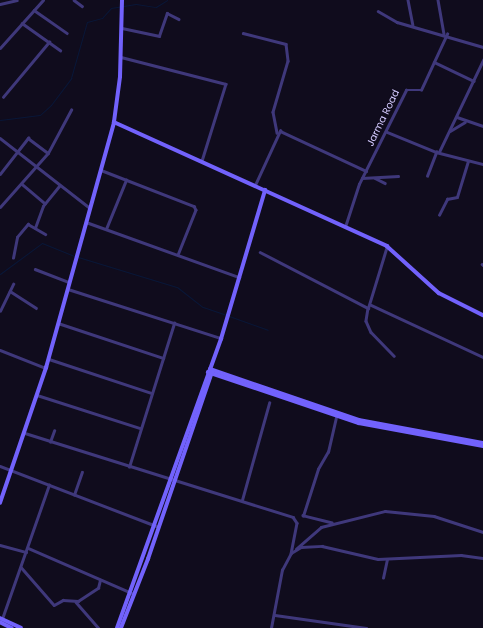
<!DOCTYPE html>
<style>
body{margin:0}
#map{position:relative;width:483px;height:628px;overflow:hidden;background:#100c1d;font-family:Poppins,sans-serif}
div>[style]{position:absolute}
[style*='--x']{left:calc(var(--x)*1px);top:calc(var(--y)*1px);width:calc(var(--w)*1px);rotate:calc(var(--a)*1deg)}
.stream>*{height:1px;margin:-0.5px;padding:0 0.5px;transform-origin:0.5px;border-radius:0.5px;background:#091738}
.street>*{height:2.5px;margin:-1.25px;padding:0 1.25px;transform-origin:1.25px;border-radius:1.25px;background:#3f387b}
.secondary>*{height:3.5px;margin:-1.75px;padding:0 1.75px;transform-origin:1.75px;border-radius:1.75px;background:#7262fc}
span{translate:-50% -50%;white-space:nowrap;text-align:center;line-height:1.15;-webkit-text-stroke:3px #100c1d;paint-order:stroke}
.street-label{font-size:10px;color:#d3c9fe}
</style>
<div id="map">
<div class="stream">
<i style="--x:0;--y:120;--w:40;--a:-7.1"></i>
<i style="--x:40;--y:115;--w:15;--a:-42"></i>
<i style="--x:51;--y:105;--w:34;--a:-53"></i>
<i style="--x:71;--y:78;--w:58;--a:-74.1"></i>
<i style="--x:87;--y:22;--w:16;--a:-15"></i>
<i style="--x:102;--y:18;--w:13;--a:-48"></i>
<i style="--x:111;--y:8;--w:25;--a:-9"></i>
<i style="--x:136;--y:4;--w:20;--a:9"></i>
<i style="--x:156;--y:7;--w:13;--a:-32"></i>
<i style="--x:78;--y:257;--w:103;--a:16.9"></i>
<i style="--x:177;--y:287;--w:33;--a:38"></i>
<i style="--x:203;--y:307;--w:24;--a:19"></i>
<i style="--x:0;--y:274;--w:52;--a:-36.4"></i>
<i style="--x:42;--y:243;--w:35;--a:22"></i>
<i style="--x:229;--y:316;--w:41;--a:19.7"></i>
</div>
<div class="street">
<i style="--x:74;--y:0;--w:10;--a:37"></i>
<i style="--x:408;--y:0;--w:25;--a:79"></i>
<i style="--x:438;--y:0;--w:34;--a:80"></i>
<i style="--x:0;--y:4;--w:17;--a:-13"></i>
<i style="--x:34;--y:10;--w:40;--a:34.9"></i>
<i style="--x:378;--y:11;--w:22;--a:30"></i>
<i style="--x:397;--y:22;--w:90;--a:16.2"></i>
<i style="--x:22;--y:23;--w:47;--a:35.4"></i>
<i style="--x:122;--y:28;--w:38;--a:12"></i>
<i style="--x:159;--y:36;--w:24;--a:-71"></i>
<i style="--x:167;--y:13;--w:13;--a:27"></i>
<i style="--x:243;--y:33;--w:44;--a:14.3"></i>
<i style="--x:286;--y:44;--w:17;--a:83"></i>
<i style="--x:288;--y:61;--w:53;--a:106.4"></i>
<i style="--x:273;--y:112;--w:21;--a:79"></i>
<i style="--x:0;--y:48;--w:64;--a:-48.1"></i>
<i style="--x:121;--y:57;--w:108;--a:14.4"></i>
<i style="--x:226;--y:84;--w:81;--a:107.3"></i>
<i style="--x:434;--y:62;--w:44;--a:25.4"></i>
<i style="--x:3;--y:97;--w:72;--a:-50.1"></i>
<i style="--x:457;--y:117;--w:28;--a:19"></i>
<i style="--x:450;--y:131;--w:17;--a:-31"></i>
<i style="--x:387;--y:132;--w:53;--a:22.2"></i>
<i style="--x:436;--y:152;--w:49;--a:14.3"></i>
<i style="--x:0;--y:138;--w:114;--a:37.9"></i>
<i style="--x:439;--y:152;--w:102;--a:-64.4"></i>
<i style="--x:101;--y:170;--w:100;--a:21.2"></i>
<i style="--x:194;--y:206;--w:4;--a:63"></i>
<i style="--x:196;--y:210;--w:48;--a:111.8"></i>
<i style="--x:0;--y:174;--w:46;--a:-52.1"></i>
<i style="--x:28;--y:138;--w:25;--a:37"></i>
<i style="--x:427;--y:176;--w:26;--a:-69"></i>
<i style="--x:362;--y:178;--w:36;--a:-3"></i>
<i style="--x:375;--y:178;--w:11;--a:27"></i>
<i style="--x:22;--y:184;--w:30;--a:40"></i>
<i style="--x:255;--y:185;--w:60;--a:-65.2"></i>
<i style="--x:280;--y:131;--w:95;--a:24.9"></i>
<i style="--x:0;--y:207;--w:72;--a:-48.4"></i>
<i style="--x:48;--y:153;--w:49;--a:-61.9"></i>
<i style="--x:439;--y:215;--w:18;--a:-63"></i>
<i style="--x:447;--y:199;--w:10;--a:-11"></i>
<i style="--x:457;--y:197;--w:37;--a:-73"></i>
<i style="--x:86;--y:222;--w:163;--a:19.8"></i>
<i style="--x:345;--y:227;--w:45;--a:-72"></i>
<i style="--x:359;--y:184;--w:105;--a:-63.4"></i>
<i style="--x:406;--y:90;--w:15;--a:0"></i>
<i style="--x:421;--y:90;--w:62;--a:-65.1"></i>
<i style="--x:35;--y:228;--w:23;--a:-70"></i>
<i style="--x:43;--y:206;--w:26;--a:-51"></i>
<i style="--x:106;--y:229;--w:53;--a:-67.8"></i>
<i style="--x:260;--y:252;--w:122;--a:27.4"></i>
<i style="--x:368;--y:308;--w:65;--a:-73"></i>
<i style="--x:13;--y:258;--w:21;--a:-79"></i>
<i style="--x:17;--y:237;--w:17;--a:-50"></i>
<i style="--x:28;--y:224;--w:20;--a:30"></i>
<i style="--x:482;--y:264;--w:1;--a:45"></i>
<i style="--x:35;--y:269;--w:36;--a:21"></i>
<i style="--x:68;--y:289;--w:161;--a:17.8"></i>
<i style="--x:10;--y:291;--w:31;--a:33"></i>
<i style="--x:371;--y:305;--w:123;--a:24.9"></i>
<i style="--x:368;--y:308;--w:13;--a:99"></i>
<i style="--x:366;--y:321;--w:12;--a:66"></i>
<i style="--x:371;--y:332;--w:33;--a:46"></i>
<i style="--x:0;--y:311;--w:30;--a:-64"></i>
<i style="--x:58;--y:323;--w:111;--a:18.4"></i>
<i style="--x:0;--y:350;--w:49;--a:21.4"></i>
<i style="--x:49;--y:359;--w:108;--a:18.3"></i>
<i style="--x:37;--y:395;--w:108;--a:17.8"></i>
<i style="--x:25;--y:433;--w:281;--a:17.4"></i>
<i style="--x:293;--y:517;--w:7;--a:56"></i>
<i style="--x:297;--y:523;--w:31;--a:101"></i>
<i style="--x:50;--y:442;--w:12;--a:-70"></i>
<i style="--x:0;--y:466;--w:167;--a:21"></i>
<i style="--x:129;--y:467;--w:151;--a:-72.6"></i>
<i style="--x:74;--y:495;--w:24;--a:-71"></i>
<i style="--x:242;--y:500;--w:101;--a:-74.4"></i>
<i style="--x:332;--y:523;--w:30;--a:-166"></i>
<i style="--x:303;--y:516;--w:49;--a:-72.3"></i>
<i style="--x:318;--y:469;--w:20;--a:-60"></i>
<i style="--x:328;--y:452;--w:37;--a:-77"></i>
<i style="--x:0;--y:545;--w:27;--a:15"></i>
<i style="--x:28;--y:548;--w:113;--a:23.4"></i>
<i style="--x:296;--y:549;--w:33;--a:-41"></i>
<i style="--x:321;--y:527;--w:66;--a:-14"></i>
<i style="--x:385;--y:511;--w:49;--a:5.8"></i>
<i style="--x:434;--y:516;--w:52;--a:18.1"></i>
<i style="--x:21;--y:567;--w:50;--a:49"></i>
<i style="--x:54;--y:605;--w:10;--a:-29"></i>
<i style="--x:63;--y:600;--w:15;--a:4"></i>
<i style="--x:78;--y:601;--w:24;--a:-33"></i>
<i style="--x:98;--y:588;--w:8;--a:-76"></i>
<i style="--x:383;--y:578;--w:19;--a:-78"></i>
<i style="--x:76;--y:602;--w:35;--a:49"></i>
<i style="--x:275;--y:615;--w:92;--a:8.1"></i>
<i style="--x:2;--y:619;--w:142;--a:-70.7"></i>
<i style="--x:271;--y:628;--w:59;--a:-79.3"></i>
<i style="--x:282;--y:570;--w:19;--a:-62"></i>
<i style="--x:291;--y:553;--w:12;--a:-31"></i>
<i style="--x:301;--y:547;--w:21;--a:-3"></i>
<i style="--x:322;--y:546;--w:57;--a:13.1"></i>
<i style="--x:378;--y:559;--w:83;--a:-2.8"></i>
<i style="--x:461;--y:555;--w:22;--a:8"></i>
</div>
<div class="secondary">
<i style="--x:114;--y:122;--w:300;--a:24.4"></i>
<i style="--x:387;--y:246;--w:70;--a:42.1"></i>
<i style="--x:439;--y:293;--w:49;--a:26.6"></i>
<i style="--x:210;--y:369;--w:157;--a:18.9"></i>
<i style="--x:359;--y:420;--w:126;--a:10.5"></i>
<i style="--x:208;--y:372;--w:159;--a:18.7"></i>
<i style="--x:359;--y:423;--w:126;--a:10.5"></i>
<i style="--x:0;--y:503;--w:143;--a:-71.2"></i>
<i style="--x:46;--y:368;--w:255;--a:-74.5"></i>
<i style="--x:114;--y:122;--w:45;--a:-82.4"></i>
<i style="--x:120;--y:77;--w:77;--a:-88.5"></i>
<i style="--x:0;--y:618;--w:23;--a:25"></i>
<i style="--x:0;--y:622;--w:13;--a:27"></i>
<i style="--x:117;--y:628;--w:307;--a:-70.2"></i>
<i style="--x:221;--y:339;--w:155;--a:-73.5"></i>
<i style="--x:121;--y:628;--w:74;--a:-68.6"></i>
<i style="--x:148;--y:559;--w:198;--a:-71.1"></i>
</div>
<div class="street-label">
<span style="left:383px;top:118px;rotate:-64deg">Jarma Road</span>
</div>
</div>
